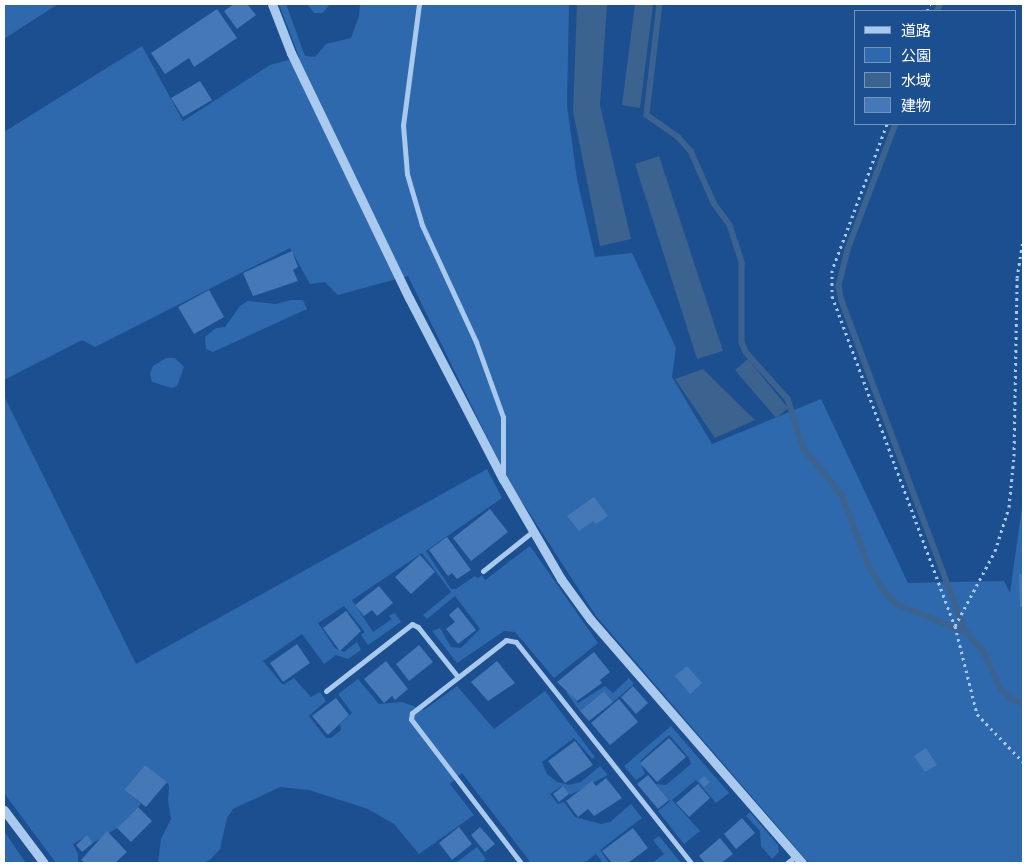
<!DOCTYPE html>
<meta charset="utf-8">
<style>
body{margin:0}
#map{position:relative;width:1027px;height:867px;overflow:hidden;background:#1b4f8f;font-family:"PT Sans","Noto Sans JP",sans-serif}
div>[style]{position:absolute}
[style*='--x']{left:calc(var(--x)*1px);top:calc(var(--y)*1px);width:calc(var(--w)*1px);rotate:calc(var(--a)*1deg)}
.green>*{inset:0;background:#2e69ad}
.water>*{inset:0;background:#3c6290}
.stream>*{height:5.5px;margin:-2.75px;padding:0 2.75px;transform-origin:2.75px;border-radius:2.75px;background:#3c6290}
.building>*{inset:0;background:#4478b7}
.path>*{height:3px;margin-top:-1.5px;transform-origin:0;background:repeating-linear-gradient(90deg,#a9c9ee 0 2.5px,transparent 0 6.5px)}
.minor>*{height:5px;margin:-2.5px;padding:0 2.5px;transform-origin:2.5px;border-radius:2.5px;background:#a9c9ee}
.tertiary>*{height:9px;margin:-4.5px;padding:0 4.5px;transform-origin:4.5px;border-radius:4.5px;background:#a9c9ee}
span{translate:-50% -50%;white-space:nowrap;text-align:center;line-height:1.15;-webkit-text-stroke:4px #1b4f8f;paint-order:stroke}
.frame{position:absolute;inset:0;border:5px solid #fff;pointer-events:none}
.legend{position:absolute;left:854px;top:10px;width:162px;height:115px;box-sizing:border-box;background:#1b4f8f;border:1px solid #7695bc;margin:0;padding:6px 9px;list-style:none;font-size:15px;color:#fff}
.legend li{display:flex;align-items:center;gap:10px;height:25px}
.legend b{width:25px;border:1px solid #7695bc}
</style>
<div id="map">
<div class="green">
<i style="clip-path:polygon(4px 4px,58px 4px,4px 39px)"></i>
<i style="clip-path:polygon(279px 4px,286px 4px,305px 56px,315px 57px,326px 44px,351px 38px,359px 16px,360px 4px,569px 4px,567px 105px,577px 179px,595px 257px,632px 253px,676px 348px,672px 377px,712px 444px,821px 399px,908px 583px,1004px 581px,1010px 593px,1023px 500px,1023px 863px,809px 863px,596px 616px,508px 480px,408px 276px,338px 295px,325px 282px,310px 284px,290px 248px,95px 347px,82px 340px,4px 380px,4px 132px,142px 46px,183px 121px,270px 65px,299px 57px)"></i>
<i style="clip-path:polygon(307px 4px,330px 4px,323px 13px,314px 13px)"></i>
<i style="clip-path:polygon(291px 300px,303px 300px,307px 309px,213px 352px,206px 349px,205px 337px,216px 328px,225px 327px,240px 306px,248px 301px,276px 304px)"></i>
<i style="clip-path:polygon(166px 358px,175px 358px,184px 367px,177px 386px,172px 388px,152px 382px,150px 373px,153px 366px)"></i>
<i style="clip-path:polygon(4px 396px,136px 664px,487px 469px,502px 498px,426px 551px,451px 589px,456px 589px,475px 576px,478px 578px,482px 575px,485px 580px,530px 546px,598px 643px,554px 678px,515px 632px,504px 631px,457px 663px,432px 631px,440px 628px,451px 647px,461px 648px,480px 629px,455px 596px,427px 619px,423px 615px,451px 592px,422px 553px,352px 600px,373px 632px,392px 619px,389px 616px,395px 613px,401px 622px,368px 645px,361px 635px,365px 632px,344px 606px,318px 623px,335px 648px,344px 652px,357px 642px,361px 650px,348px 659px,336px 655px,324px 664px,302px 634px,263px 661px,283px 685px,294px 678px,311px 697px,320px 692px,326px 701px,309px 716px,326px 738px,331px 738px,341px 730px,340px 724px,352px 713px,338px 694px,358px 679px,379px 704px,402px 702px,424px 710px,457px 686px,494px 729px,545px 691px,595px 757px,592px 759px,574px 738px,542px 762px,547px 774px,557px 782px,569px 785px,581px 782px,600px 766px,608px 775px,570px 795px,562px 786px,550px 794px,558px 804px,564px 802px,575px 817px,601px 824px,610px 822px,631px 804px,642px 818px,600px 850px,609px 863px,603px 863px,596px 854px,584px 863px,531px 863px,462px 773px,450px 784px,474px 815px,419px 854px,394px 824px,368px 809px,309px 790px,280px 787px,233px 809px,227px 818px,220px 849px,210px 860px,202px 863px,158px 863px,161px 839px,171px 819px,168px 801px,169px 785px,145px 765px,124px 790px,141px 804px,117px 828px,93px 843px,87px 836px,73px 844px,78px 854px,78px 863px,56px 863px,4px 793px)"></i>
<i style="clip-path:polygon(629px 678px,634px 684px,613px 702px,604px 691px,580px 711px,566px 692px,568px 691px,578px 703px,605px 686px,613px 693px)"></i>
<i style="clip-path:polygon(671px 726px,729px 793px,716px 803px,696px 780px,672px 800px,700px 831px,684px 844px,658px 811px,670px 801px,656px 784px,666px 785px,691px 764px,689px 758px,669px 735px,640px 761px,645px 774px,636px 780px,624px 766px)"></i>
<i style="clip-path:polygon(750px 812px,778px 845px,779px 852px,772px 859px,761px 846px,760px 831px,746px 816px)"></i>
<i style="clip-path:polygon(4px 831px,19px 853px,26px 863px,4px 863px)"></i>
<i style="clip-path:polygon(659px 836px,681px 863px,652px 863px,664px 854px,653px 840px)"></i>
<i style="clip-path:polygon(477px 847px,486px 859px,481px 863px,456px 863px)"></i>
</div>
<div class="water">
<i style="clip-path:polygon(577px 4px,607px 4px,600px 105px,631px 239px,600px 246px,573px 111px)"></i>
<i style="clip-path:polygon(635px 4px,653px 4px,640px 108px,622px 105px)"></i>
<i style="clip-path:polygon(659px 156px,723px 351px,697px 359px,635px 164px)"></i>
<i style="clip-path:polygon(748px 359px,788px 408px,776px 418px,735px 370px)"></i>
<i style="clip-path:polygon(703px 369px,755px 420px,715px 438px,675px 379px)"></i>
</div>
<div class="stream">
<i style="--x:660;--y:4;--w:112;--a:96.7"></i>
<i style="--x:647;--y:115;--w:38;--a:35"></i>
<i style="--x:678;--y:137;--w:19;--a:47"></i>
<i style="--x:691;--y:151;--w:57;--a:66.1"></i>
<i style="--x:714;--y:203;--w:27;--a:54"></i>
<i style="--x:730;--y:225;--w:40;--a:72"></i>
<i style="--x:742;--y:263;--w:79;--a:90"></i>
<i style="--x:742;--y:342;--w:11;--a:68"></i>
<i style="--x:746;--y:352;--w:63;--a:48.2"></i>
<i style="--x:788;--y:399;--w:52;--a:72.3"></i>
<i style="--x:804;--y:449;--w:60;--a:50.4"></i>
<i style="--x:842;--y:495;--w:78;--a:69"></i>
<i style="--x:870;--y:568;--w:25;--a:58"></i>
<i style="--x:883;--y:589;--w:21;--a:47"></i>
<i style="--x:897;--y:604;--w:76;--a:22.5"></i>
<i style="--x:967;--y:633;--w:25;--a:48"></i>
<i style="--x:984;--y:652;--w:41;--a:65.3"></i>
<i style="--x:1001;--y:689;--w:13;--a:45"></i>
<i style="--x:1010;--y:698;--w:14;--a:25"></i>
<i style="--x:937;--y:11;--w:8;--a:-67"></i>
<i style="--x:896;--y:124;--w:135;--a:110.9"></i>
<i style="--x:848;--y:250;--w:37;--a:104"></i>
<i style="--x:839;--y:286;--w:15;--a:79"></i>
<i style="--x:842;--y:301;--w:353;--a:69.5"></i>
</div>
<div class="building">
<i style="clip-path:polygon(234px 4px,247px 4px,256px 15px,237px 29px,224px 11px)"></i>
<i style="clip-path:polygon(217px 9px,237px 38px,194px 67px,189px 58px,165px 74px,151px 53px)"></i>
<i style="clip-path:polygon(200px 81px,212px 100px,183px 117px,171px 98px)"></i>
<i style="clip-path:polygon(292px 251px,298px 267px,293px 270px,298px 281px,253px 296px,243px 273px)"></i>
<i style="clip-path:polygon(209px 290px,224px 317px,194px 334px,178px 307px)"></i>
<i style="clip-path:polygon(594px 497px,608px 516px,596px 524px,593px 521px,579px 531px,567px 516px)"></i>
<i style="clip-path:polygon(490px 509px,508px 532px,471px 561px,453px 538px)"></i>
<i style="clip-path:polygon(447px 537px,471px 570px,457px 579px,452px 573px,448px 576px,429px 550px)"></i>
<i style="clip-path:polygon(420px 555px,435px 572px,411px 594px,395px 577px)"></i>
<i style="clip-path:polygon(1019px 574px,1023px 574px,1023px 607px,1020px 607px)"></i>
<i style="clip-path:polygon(379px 586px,393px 603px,377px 616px,372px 610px,364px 616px,355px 605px)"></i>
<i style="clip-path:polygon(458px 607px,476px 630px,458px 644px,446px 629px,455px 622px,449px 615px)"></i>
<i style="clip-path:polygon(346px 611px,361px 631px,340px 651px,323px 628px)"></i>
<i style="clip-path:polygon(297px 644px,310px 663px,283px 682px,270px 663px)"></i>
<i style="clip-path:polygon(419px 645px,433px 662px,409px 681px,396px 664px)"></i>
<i style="clip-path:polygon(594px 652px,610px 672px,600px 680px,602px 683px,577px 701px,557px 682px)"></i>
<i style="clip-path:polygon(386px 661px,408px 689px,395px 700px,392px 696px,384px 703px,364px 679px)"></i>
<i style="clip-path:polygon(497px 661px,515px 683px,488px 701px,471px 682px)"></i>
<i style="clip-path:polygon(687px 666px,702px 683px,690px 694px,675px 676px)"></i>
<i style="clip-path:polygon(633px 686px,648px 703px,636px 714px,621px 697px)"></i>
<i style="clip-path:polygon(604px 691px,613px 702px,589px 721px,580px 711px)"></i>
<i style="clip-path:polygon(336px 698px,349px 715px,328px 735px,312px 716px)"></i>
<i style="clip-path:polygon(619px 699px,638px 722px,610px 745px,591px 723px)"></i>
<i style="clip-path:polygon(669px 738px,686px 757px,657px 782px,640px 763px)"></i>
<i style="clip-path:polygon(575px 741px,593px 765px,565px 783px,548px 761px)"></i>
<i style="clip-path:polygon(926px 748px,937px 765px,925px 772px,914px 756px)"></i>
<i style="clip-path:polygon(145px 765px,167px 782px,146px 807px,124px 790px)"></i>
<i style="clip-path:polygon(648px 775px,669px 800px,658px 809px,637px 784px)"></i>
<i style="clip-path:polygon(704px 776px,710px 782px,704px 787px,699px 781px)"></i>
<i style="clip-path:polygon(606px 778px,622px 798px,594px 816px,588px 809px,578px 817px,566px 801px,592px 781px,596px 786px)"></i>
<i style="clip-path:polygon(698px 784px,710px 798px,689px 817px,676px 803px)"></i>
<i style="clip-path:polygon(563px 786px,569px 794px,559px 802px,553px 794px)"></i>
<i style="clip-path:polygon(138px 807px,152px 821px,131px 842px,117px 828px)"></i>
<i style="clip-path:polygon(742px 818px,755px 833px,736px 849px,724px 834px)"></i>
<i style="clip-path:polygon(459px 827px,472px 844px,452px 860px,439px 843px)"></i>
<i style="clip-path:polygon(480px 827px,495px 844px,485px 852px,471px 835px)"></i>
<i style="clip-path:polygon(633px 828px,648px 848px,628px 863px,612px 863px,602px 851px)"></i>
<i style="clip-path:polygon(107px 831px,127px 852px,115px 863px,85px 863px,81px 860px)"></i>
<i style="clip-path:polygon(87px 835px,93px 843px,82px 852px,76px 845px)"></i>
<i style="clip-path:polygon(720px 838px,733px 854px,721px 863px,705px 863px,699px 856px)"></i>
</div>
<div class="path">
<i style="--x:927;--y:11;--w:8;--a:-67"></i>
<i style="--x:887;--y:124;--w:156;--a:110.6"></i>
<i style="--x:832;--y:270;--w:26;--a:90"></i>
<i style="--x:832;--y:296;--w:352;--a:69.6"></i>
<i style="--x:955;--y:626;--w:91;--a:76"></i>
<i style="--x:977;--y:714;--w:66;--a:46.2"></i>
<i style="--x:955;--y:626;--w:85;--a:-61.9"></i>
<i style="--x:995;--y:551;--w:46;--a:-72.3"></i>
<i style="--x:1009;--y:507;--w:51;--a:-84.4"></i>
<i style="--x:1014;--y:456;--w:178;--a:-89"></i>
<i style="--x:1017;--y:278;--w:36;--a:-81"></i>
</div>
<div class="minor">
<i style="--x:419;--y:4;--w:122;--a:97.5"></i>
<i style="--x:403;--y:125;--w:49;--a:85.3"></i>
<i style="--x:407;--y:174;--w:53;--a:73.6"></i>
<i style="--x:422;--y:225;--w:129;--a:65.2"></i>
<i style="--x:476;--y:342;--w:80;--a:70.2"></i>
<i style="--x:503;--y:417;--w:59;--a:90"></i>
<i style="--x:483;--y:571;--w:63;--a:-38.5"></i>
<i style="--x:326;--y:691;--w:109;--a:-37.9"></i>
<i style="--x:412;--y:624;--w:7;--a:27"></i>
<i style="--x:418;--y:627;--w:64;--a:51.3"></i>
<i style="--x:521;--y:863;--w:181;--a:-127.4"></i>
<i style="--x:411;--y:719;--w:6;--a:-81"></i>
<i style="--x:412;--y:713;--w:119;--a:-37.8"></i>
<i style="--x:506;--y:640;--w:10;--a:11"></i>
<i style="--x:516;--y:642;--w:282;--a:51.6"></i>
<i style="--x:787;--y:863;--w:11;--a:-38"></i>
</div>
<div class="tertiary">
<i style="--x:272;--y:4;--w:53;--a:68.8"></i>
<i style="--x:291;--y:53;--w:272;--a:64.3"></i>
<i style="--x:409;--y:298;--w:204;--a:62.6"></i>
<i style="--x:503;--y:479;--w:116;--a:59.9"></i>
<i style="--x:561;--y:579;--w:49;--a:54.1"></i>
<i style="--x:590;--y:619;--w:323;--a:49"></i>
<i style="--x:4;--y:810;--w:66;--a:53"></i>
</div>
<div class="frame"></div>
<ul class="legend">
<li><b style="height:6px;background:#a9c9ee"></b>道路</li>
<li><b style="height:14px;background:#2e69ad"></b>公園</li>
<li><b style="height:14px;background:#3c6290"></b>水域</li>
<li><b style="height:14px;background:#4478b7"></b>建物</li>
</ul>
</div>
